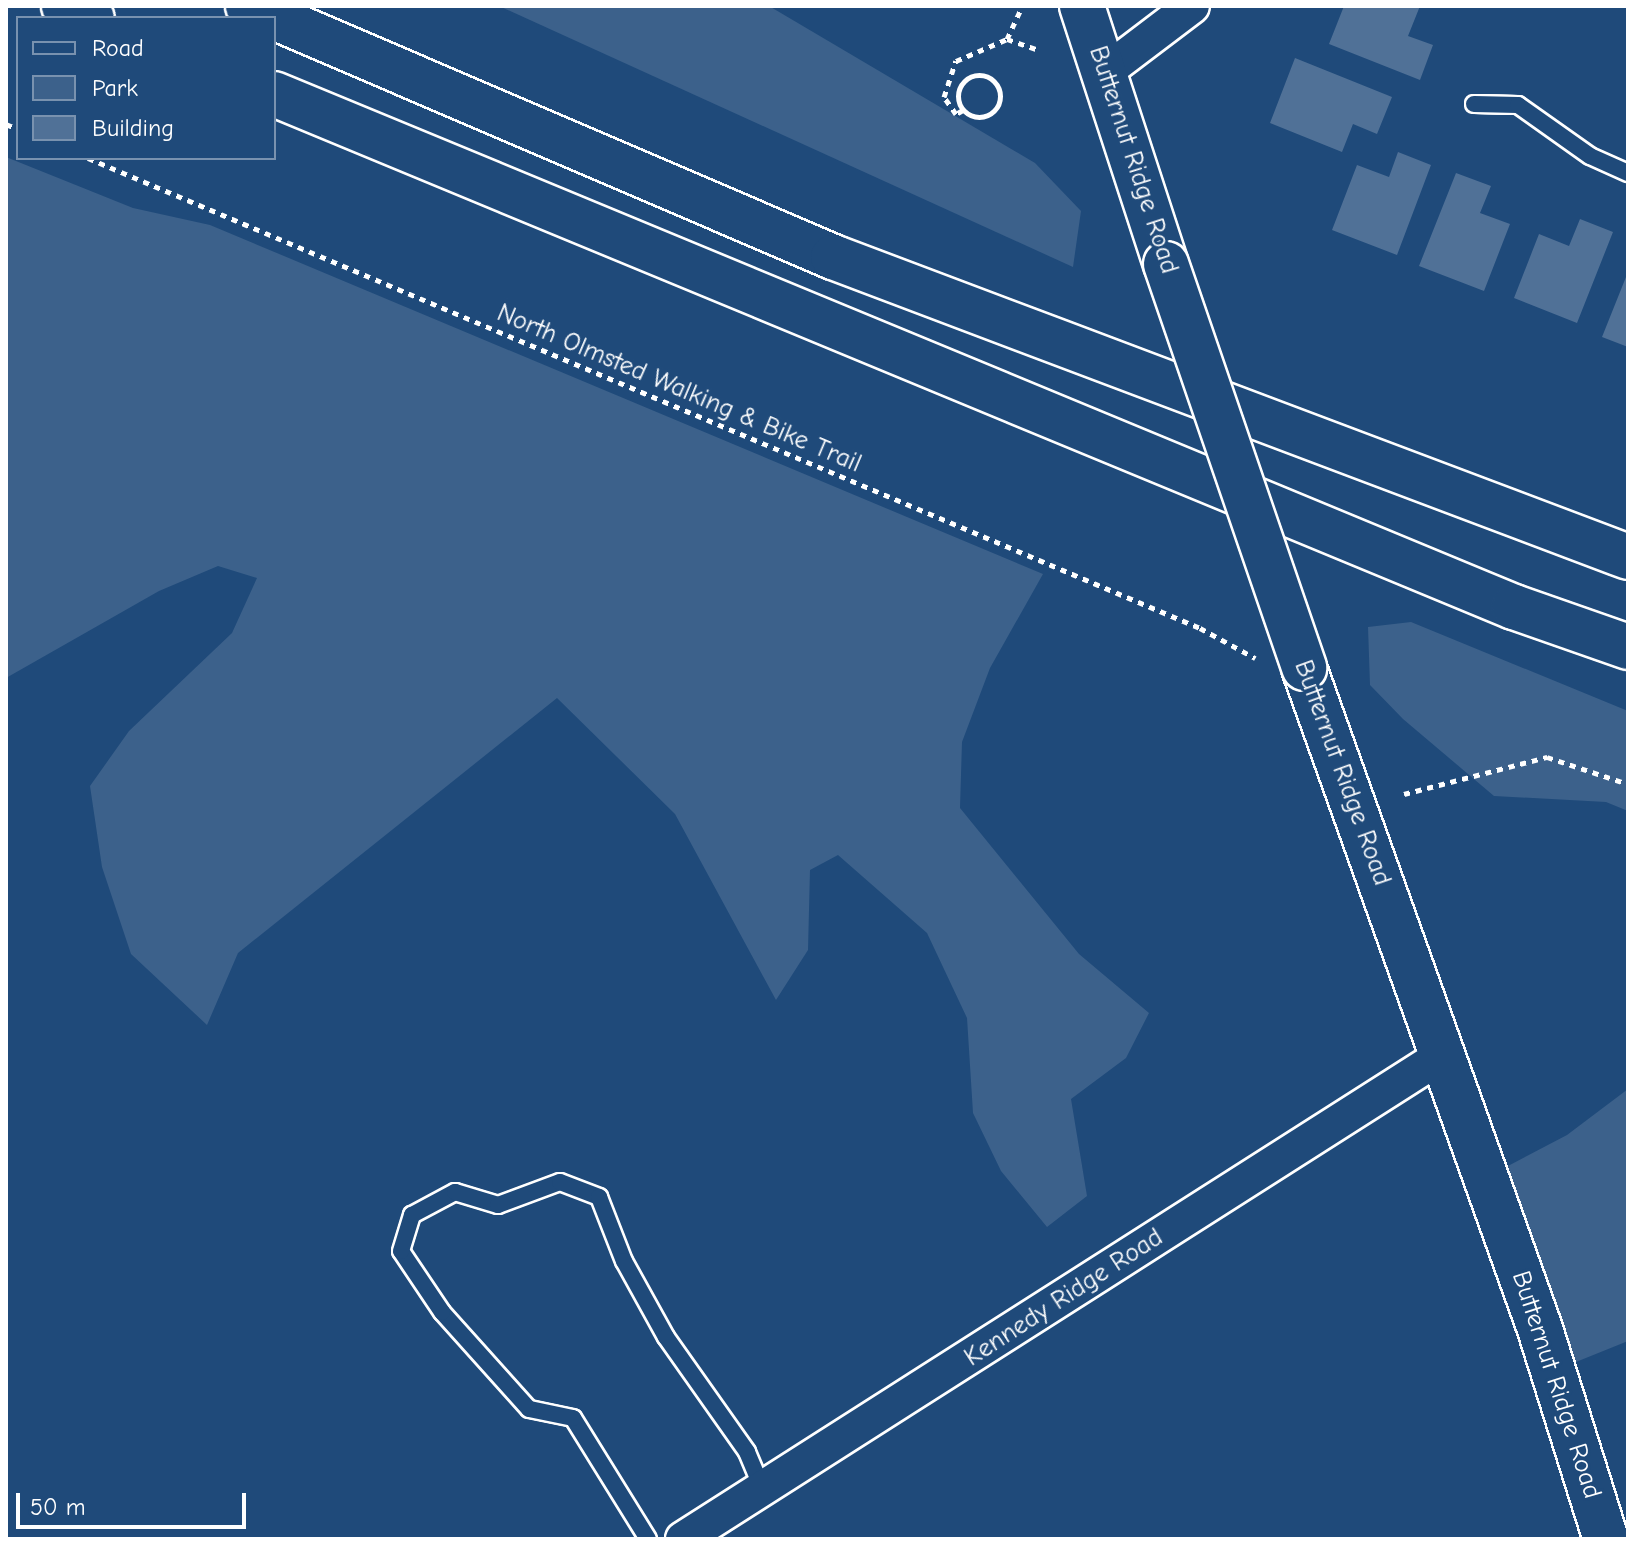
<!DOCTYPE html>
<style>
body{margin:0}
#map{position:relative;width:1634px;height:1545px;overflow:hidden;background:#1f4a7a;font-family:"Comic Neue",sans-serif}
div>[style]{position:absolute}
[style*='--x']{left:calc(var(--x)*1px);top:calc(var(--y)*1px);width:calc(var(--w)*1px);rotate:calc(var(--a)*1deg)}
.green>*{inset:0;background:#3c618b}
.building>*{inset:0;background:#507197}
.path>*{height:5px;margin-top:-2.5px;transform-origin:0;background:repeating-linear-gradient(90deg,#fff 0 6px,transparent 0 12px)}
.path>.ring{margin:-2.5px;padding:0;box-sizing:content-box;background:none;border:5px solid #fff;border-radius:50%}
.roads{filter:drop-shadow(2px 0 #fff) drop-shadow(-2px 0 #fff) drop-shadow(0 2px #fff) drop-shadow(0 -2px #fff)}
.lane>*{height:16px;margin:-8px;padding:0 8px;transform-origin:8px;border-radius:8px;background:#1f4a7a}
.street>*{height:34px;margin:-17px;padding:0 17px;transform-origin:17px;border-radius:17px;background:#1f4a7a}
.secondary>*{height:44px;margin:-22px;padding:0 22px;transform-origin:22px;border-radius:22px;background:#1f4a7a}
.highway>*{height:44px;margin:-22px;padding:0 22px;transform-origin:22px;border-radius:22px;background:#1f4a7a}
.bridges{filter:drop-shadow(2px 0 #fff) drop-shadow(-2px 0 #fff) drop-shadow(0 2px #fff) drop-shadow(0 -2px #fff)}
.secondary-bridge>*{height:44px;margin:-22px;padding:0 22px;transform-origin:22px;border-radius:22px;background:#1f4a7a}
span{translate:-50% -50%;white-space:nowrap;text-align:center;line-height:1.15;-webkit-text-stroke:6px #1f4a7a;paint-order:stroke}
.street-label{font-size:26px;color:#fff}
.frame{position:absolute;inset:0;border:8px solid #fff;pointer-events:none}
.legend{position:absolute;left:16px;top:16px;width:260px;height:144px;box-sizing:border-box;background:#1f4a7a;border:2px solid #7992af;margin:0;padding:10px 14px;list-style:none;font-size:24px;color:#fff}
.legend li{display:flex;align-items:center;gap:16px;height:40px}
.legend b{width:40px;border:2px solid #7992af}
.scale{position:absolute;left:16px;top:1493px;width:230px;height:36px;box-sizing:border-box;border:4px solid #fff;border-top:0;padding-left:10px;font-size:24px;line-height:28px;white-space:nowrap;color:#fff;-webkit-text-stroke:6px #1f4a7a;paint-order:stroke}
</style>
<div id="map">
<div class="green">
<i style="clip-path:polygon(499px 6px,769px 6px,1035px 163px,1081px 211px,1073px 267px)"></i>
<i style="clip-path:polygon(6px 157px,133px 208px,210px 225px,1043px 574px,990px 668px,962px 742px,960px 808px,1079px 954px,1149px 1013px,1126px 1058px,1071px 1099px,1087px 1196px,1047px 1227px,1001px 1171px,973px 1113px,967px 1018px,927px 933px,838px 855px,810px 870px,808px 950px,776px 1000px,675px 814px,557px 698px,238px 953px,207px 1025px,131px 954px,102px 867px,90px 786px,129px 731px,232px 633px,257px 578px,218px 566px,159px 591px,6px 678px)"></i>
<i style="clip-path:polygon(1411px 622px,1628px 711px,1628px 811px,1606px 802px,1494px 796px,1403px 719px,1370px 685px,1368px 627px)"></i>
<i style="clip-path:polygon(1628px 1089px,1628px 1341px,1571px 1364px,1508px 1166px,1567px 1135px)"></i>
</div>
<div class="building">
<i style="clip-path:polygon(1344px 6px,1420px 6px,1408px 36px,1433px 45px,1420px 80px,1329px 44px)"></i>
<i style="clip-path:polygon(1295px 58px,1392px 97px,1377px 134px,1353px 124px,1342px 152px,1270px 123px)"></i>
<i style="clip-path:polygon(1398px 152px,1431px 165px,1397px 255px,1332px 230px,1357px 165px,1389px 177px)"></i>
<i style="clip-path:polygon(1456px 173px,1491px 186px,1480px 213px,1510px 224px,1484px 291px,1419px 266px)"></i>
<i style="clip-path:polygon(1580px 219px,1613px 232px,1577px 323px,1514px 298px,1539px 234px,1569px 246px)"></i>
<i style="clip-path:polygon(1628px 272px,1628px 347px,1602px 337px)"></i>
</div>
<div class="path">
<i style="--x:1007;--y:39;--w:35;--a:-65"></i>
<i class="ring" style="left:958px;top:75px;width:37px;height:37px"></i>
<i style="--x:963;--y:110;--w:8;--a:150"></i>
<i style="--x:956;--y:114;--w:21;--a:-125"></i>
<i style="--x:944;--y:97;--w:38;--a:-72"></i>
<i style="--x:956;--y:61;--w:56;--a:-23.3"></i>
<i style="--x:1007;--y:39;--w:31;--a:19"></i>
<i style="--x:6;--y:124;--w:13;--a:23"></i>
<i style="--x:88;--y:158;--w:1207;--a:22.91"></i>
<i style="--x:1200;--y:628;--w:63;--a:28.6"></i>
<i style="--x:1404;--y:794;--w:148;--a:-14.5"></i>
<i style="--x:1547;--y:757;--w:85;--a:18.4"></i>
</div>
<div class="roads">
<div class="lane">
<i style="--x:1474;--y:104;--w:44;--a:1.3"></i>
<i style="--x:1518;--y:105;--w:88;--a:35.3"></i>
<i style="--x:1590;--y:156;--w:42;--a:24.1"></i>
<i style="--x:648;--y:1539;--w:142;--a:-121.8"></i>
<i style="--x:573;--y:1418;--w:45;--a:-168.4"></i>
<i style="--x:529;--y:1409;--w:130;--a:-131.9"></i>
<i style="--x:442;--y:1312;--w:73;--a:-123.9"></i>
<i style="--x:401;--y:1251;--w:38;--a:-73"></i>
<i style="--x:412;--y:1215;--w:49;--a:-28.1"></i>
<i style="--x:455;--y:1192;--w:45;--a:16.8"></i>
<i style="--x:498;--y:1205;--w:66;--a:-20.4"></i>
<i style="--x:560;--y:1182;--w:42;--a:21"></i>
<i style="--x:599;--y:1197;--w:69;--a:68.7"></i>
<i style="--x:624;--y:1261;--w:87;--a:61.1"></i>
<i style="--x:666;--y:1337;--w:141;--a:54.8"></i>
<i style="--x:747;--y:1452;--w:41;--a:67.2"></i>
</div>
<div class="street">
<i style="--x:1105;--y:72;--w:109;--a:-37.2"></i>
<i style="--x:683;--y:1539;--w:901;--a:-32.49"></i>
</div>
<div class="secondary">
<i style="--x:1082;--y:6;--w:271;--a:72"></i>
<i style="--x:1304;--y:668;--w:702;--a:70.35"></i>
<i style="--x:1540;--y:1329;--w:220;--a:72.6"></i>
</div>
<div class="highway">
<i style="--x:64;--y:6;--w:30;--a:23"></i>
<i style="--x:248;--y:6;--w:637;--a:23.22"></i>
<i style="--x:833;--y:257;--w:850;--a:20.67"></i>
<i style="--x:274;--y:94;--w:1342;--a:22.48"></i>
<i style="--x:1514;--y:607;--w:121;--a:19.3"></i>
</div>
</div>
<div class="bridges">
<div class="secondary-bridge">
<i style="--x:1166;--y:264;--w:427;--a:71.1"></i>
</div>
</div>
<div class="street-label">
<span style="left:1133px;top:160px;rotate:72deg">Butternut Ridge Road</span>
<span style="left:679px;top:389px;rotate:23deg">North Olmsted Walking &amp; Bike Trail</span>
<span style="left:1342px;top:773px;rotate:70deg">Butternut Ridge Road</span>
<span style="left:1064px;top:1298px;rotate:-33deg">Kennedy Ridge Road</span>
<span style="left:1556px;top:1385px;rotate:72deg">Butternut Ridge Road</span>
</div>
<div class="frame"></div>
<ul class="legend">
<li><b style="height:10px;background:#1f4a7a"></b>Road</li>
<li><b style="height:22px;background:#3c618b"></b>Park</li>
<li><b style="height:22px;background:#507197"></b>Building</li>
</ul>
<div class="scale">50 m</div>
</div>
